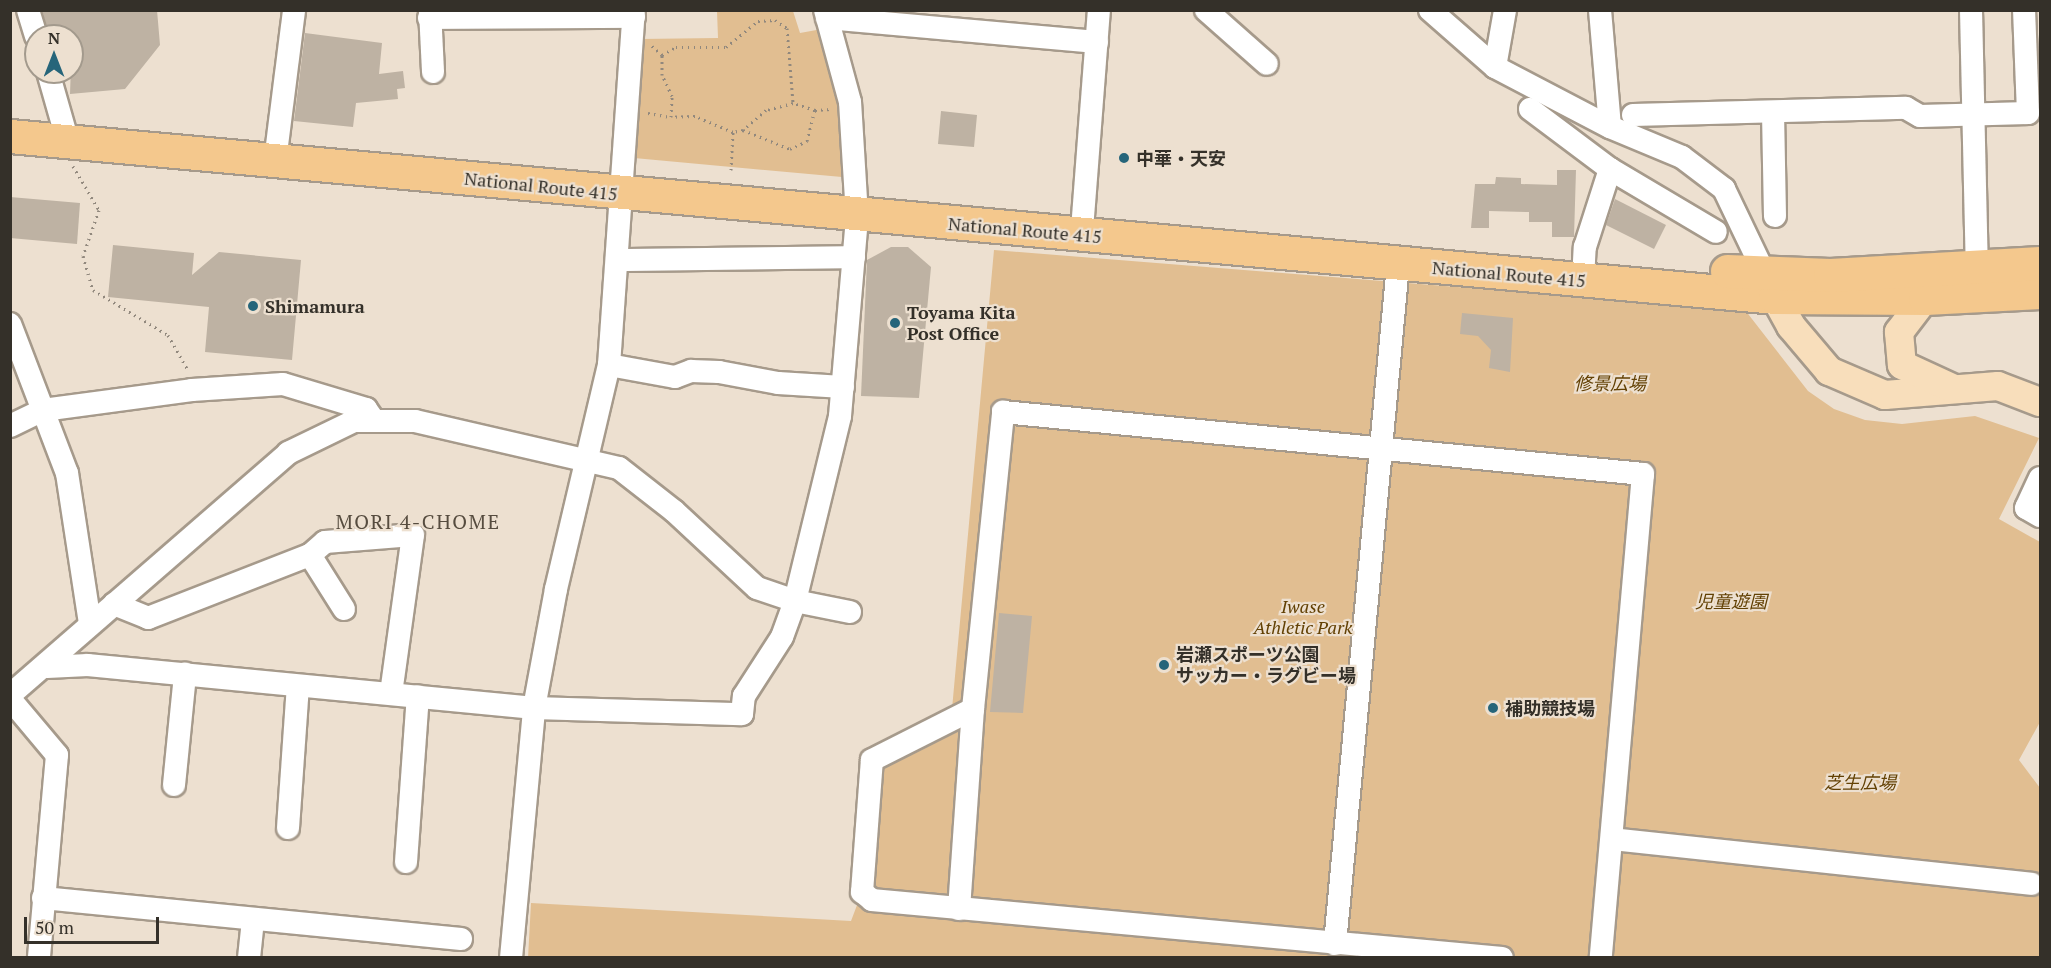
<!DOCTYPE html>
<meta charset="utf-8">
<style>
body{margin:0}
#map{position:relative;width:2051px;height:968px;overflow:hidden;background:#ede0d0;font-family:"PT Serif","Noto Sans JP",serif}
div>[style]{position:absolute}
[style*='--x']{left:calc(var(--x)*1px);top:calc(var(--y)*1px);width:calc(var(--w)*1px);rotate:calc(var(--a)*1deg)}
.green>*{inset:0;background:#e1be91}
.building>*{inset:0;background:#beb2a3}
.path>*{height:3px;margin-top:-1.5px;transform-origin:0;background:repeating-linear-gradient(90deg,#91887d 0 1.5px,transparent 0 6px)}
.roads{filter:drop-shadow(2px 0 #a69a8b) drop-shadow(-2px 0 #a69a8b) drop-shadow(0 2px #a69a8b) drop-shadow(0 -2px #a69a8b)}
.minor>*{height:22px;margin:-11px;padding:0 11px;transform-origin:11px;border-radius:11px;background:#fff}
.major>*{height:28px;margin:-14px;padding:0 14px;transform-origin:14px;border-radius:14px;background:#f8debb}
.highway>*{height:33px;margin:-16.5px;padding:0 16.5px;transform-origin:16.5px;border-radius:16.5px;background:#f4c88d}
.dots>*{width:16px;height:16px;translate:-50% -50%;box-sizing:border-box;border:3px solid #ede0d0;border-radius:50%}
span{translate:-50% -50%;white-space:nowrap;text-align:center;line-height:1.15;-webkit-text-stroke:4.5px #ede0d0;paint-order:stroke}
.poi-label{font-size:18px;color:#343029;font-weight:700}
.left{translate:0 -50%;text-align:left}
.street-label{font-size:18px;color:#343029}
.park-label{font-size:18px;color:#634104;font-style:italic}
.neighbourhood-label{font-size:20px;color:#564c3f;letter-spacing:1.5px}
.frame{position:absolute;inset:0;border:12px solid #343029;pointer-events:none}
.north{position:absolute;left:24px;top:24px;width:60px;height:60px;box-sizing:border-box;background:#ede0d0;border:2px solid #a39a8d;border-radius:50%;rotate:0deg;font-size:16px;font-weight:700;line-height:24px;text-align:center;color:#343029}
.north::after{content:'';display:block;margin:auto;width:21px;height:27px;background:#26657a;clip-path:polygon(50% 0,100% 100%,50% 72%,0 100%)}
.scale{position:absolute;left:24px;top:917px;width:135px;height:27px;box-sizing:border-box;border:3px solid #343029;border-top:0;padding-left:8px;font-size:18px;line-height:21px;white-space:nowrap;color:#343029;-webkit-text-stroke:4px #ede0d0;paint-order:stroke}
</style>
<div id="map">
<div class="green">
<i style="clip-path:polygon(717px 11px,793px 11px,800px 33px,822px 29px,839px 104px,842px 177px,634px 158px,640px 39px,718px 38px)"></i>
<i style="clip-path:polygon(994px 250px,1745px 310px,1808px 391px,1834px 409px,1865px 420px,1902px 424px,1975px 416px,2039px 438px,1999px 519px,2040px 542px,2040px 722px,2019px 760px,2040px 788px,2040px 957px,528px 958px,531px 903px,851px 921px,862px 892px,872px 760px,951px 720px)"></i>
</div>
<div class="building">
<i style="clip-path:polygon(42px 10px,157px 10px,160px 45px,125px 89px,70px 94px,72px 36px,49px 36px)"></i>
<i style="clip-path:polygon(305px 33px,382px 43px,379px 74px,403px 71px,405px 88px,397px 89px,398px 99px,356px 103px,353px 127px,294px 121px)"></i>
<i style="clip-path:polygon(941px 111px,977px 115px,974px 147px,938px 144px)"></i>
<i style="clip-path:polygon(1557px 170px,1576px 170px,1574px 237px,1552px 237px,1552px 222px,1529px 222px,1529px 212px,1489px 211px,1489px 228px,1471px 228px,1475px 184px,1495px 184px,1496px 177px,1521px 178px,1521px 184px,1557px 185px)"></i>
<i style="clip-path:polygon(10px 197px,80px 203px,77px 244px,10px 238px)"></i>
<i style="clip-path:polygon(1615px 199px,1666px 225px,1654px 249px,1606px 225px)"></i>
<i style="clip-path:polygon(113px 245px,194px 253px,192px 275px,219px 252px,301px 260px,292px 360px,205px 352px,209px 307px,108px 297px)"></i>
<i style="clip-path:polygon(891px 247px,908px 247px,931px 267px,919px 398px,861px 396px,867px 260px)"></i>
<i style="clip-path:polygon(1462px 313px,1513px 318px,1510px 372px,1489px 368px,1491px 350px,1478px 336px,1460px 334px)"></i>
<i style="clip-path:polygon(999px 613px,1032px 616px,1023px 713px,990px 712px)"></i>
</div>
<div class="path">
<i style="--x:662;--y:55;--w:16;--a:-30"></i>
<i style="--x:676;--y:47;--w:50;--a:0"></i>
<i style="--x:726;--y:47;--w:41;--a:-39.1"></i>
<i style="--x:758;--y:21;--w:17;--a:-3"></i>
<i style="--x:775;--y:20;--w:14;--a:34"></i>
<i style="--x:787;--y:28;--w:75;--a:85.4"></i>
<i style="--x:793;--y:103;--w:28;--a:165"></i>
<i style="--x:766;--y:110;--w:30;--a:139"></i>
<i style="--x:743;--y:130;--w:10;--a:169"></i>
<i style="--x:733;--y:132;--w:41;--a:-157.2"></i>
<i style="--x:695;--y:116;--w:24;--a:178"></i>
<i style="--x:815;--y:110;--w:16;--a:-4"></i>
<i style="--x:648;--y:113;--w:23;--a:10"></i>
<i style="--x:671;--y:117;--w:21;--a:-87"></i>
<i style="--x:672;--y:96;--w:23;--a:-115"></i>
<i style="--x:662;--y:75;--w:20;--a:-90"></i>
<i style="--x:662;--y:55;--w:15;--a:-138"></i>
<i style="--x:743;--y:130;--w:51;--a:22"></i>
<i style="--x:790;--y:149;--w:19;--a:-25"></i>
<i style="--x:807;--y:141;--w:32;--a:-76"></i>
<i style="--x:815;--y:110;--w:23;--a:-162"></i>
<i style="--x:73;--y:166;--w:51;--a:59.4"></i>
<i style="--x:99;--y:210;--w:49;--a:109.2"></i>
<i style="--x:83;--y:256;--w:35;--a:74"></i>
<i style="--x:93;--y:290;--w:87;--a:31"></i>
<i style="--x:168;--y:335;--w:40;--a:60.3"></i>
<i style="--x:731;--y:170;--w:38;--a:-87"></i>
</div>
<div class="roads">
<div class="minor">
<i style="--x:28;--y:10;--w:27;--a:73"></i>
<i style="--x:430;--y:10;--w:62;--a:87.2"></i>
<i style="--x:1206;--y:10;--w:81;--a:41.5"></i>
<i style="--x:1430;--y:10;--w:86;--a:41.2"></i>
<i style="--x:1495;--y:67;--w:130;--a:27.6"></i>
<i style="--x:1610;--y:127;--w:78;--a:22.6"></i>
<i style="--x:1682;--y:157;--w:53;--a:37.3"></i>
<i style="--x:1724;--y:189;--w:104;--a:64.4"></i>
<i style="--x:1600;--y:10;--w:117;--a:85.1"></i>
<i style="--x:1971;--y:10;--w:269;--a:88.7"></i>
<i style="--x:429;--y:18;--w:205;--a:-0.3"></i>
<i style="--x:827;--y:18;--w:271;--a:5.1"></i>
<i style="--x:1495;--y:67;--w:58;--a:-80"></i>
<i style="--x:48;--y:72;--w:73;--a:74.1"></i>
<i style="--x:1530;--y:109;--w:100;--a:36.9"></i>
<i style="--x:1610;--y:169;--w:123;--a:30.7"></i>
<i style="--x:1773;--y:112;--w:104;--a:88.9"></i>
<i style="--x:1633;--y:115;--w:273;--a:-1.5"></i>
<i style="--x:1906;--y:108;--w:16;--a:30"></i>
<i style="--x:1920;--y:116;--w:108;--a:-1.6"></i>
<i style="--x:2028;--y:113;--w:103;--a:-92.2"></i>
<i style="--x:275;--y:161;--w:152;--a:-82.8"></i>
<i style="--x:1083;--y:217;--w:208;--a:-85.6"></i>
<i style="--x:618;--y:260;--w:236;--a:-0.7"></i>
<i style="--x:1583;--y:280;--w:33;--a:-87"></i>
<i style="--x:1585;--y:247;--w:82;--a:-72.2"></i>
<i style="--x:10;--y:324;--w:160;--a:69.1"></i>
<i style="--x:67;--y:473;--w:153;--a:81.3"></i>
<i style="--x:609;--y:365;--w:67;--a:10.3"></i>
<i style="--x:675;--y:377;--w:17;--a:-21"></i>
<i style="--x:691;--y:371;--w:28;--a:2"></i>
<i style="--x:719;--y:372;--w:60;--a:10.6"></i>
<i style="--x:778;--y:383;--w:65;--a:3.5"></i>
<i style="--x:10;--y:426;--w:37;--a:-26"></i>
<i style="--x:43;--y:410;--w:150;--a:-7.6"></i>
<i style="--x:192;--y:390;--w:91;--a:-3.8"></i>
<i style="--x:283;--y:384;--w:87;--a:16.8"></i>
<i style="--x:366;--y:409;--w:12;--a:55"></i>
<i style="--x:2040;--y:478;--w:33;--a:115"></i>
<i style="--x:2026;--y:508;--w:16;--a:30"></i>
<i style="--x:114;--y:604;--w:37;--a:22"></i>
<i style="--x:148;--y:618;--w:174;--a:-21.3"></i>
<i style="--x:344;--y:609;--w:64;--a:-122.2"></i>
<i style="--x:310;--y:555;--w:20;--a:-41"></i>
<i style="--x:325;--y:542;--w:88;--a:-4.5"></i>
<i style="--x:413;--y:535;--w:160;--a:97.9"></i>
<i style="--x:47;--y:667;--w:41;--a:-2.8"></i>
<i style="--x:88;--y:665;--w:448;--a:5.5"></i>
<i style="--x:534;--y:708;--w:208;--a:1.7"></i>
<i style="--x:742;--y:714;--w:18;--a:-84"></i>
<i style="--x:744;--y:696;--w:70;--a:-57.2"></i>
<i style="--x:782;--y:637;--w:38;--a:-70"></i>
<i style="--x:795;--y:601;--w:56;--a:11.3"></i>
<i style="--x:10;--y:695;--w:369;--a:-41"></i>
<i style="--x:288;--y:453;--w:73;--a:-25.9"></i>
<i style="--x:354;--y:421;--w:61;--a:0"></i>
<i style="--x:415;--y:421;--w:209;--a:13"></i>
<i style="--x:619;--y:468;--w:70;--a:38"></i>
<i style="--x:674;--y:511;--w:113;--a:42.9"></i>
<i style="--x:757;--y:588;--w:40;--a:18.9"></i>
<i style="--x:795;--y:601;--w:190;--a:-76.3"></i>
<i style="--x:840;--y:416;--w:201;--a:-85.1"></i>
<i style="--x:857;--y:216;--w:114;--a:-93.5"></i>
<i style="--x:850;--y:102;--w:95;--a:-105.2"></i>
<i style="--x:10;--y:699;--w:73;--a:50"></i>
<i style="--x:57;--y:755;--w:204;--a:95.1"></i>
<i style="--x:174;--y:785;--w:112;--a:-84.3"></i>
<i style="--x:288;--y:828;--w:142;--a:-86"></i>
<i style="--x:1612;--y:839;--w:422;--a:6.1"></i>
<i style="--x:406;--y:862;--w:166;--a:-85.9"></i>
<i style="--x:43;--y:898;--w:420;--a:5.6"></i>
<i style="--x:959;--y:909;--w:200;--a:-86"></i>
<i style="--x:1335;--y:944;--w:682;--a:-84.7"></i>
<i style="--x:249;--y:958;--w:39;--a:-84"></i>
<i style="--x:511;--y:958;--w:251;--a:-84.7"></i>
<i style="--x:534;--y:708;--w:121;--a:-79.5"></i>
<i style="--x:556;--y:589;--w:230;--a:-76.7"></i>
<i style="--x:609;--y:365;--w:356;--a:-86"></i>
<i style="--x:1502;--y:958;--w:633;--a:-174.74"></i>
<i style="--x:872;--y:900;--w:13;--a:-141"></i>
<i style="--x:862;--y:892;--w:132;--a:-85.7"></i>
<i style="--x:872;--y:760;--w:113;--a:-26.8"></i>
<i style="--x:973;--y:709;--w:299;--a:-84.2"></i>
<i style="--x:1003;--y:412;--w:643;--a:5.53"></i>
<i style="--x:1643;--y:474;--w:486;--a:95"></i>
</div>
<div class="major">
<i style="--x:1775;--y:297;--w:33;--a:61"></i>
<i style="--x:1791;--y:326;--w:59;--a:49.8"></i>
<i style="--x:1829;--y:371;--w:61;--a:23.2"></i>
<i style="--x:1885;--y:395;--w:113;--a:-4.6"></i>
<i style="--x:1998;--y:386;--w:45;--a:20.9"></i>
<i style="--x:1925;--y:298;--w:43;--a:127.4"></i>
<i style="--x:1899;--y:332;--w:33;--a:85"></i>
<i style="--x:1902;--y:365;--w:55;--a:24.7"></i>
</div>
<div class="highway">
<i style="--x:10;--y:136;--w:1772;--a:5.21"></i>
<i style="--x:1775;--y:297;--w:150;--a:0.4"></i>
<i style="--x:1925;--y:298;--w:115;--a:-3"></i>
<i style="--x:1727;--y:271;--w:103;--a:2.2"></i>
<i style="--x:1830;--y:275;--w:210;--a:-3.3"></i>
</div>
</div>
<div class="dots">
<i style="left:1124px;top:158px;background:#26657a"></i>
<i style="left:253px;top:306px;background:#26657a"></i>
<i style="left:895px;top:323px;background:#26657a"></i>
<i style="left:1164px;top:665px;background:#26657a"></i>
<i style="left:1493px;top:708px;background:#26657a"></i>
</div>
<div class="poi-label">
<span class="left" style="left:1136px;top:158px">中華・天安</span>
<span class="left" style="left:265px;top:306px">Shimamura</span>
<span class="left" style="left:907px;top:323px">Toyama Kita<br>Post Office</span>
<span class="left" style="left:1176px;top:665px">岩瀬スポーツ公園<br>サッカー・ラグビー場</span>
<span class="left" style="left:1505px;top:708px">補助競技場</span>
</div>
<div class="street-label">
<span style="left:541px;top:186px;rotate:6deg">National Route 415</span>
<span style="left:1025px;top:230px;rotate:5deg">National Route 415</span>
<span style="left:1509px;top:274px;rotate:5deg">National Route 415</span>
</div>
<div class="park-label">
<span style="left:1610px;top:383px">修景広場</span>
<span style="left:1731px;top:601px">児童遊園</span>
<span style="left:1303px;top:617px">Iwase<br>Athletic Park</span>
<span style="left:1860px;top:782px">芝生広場</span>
</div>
<div class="neighbourhood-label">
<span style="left:418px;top:521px">MORI 4-CHOME</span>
</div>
<div class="frame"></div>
<div class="north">N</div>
<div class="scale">50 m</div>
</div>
